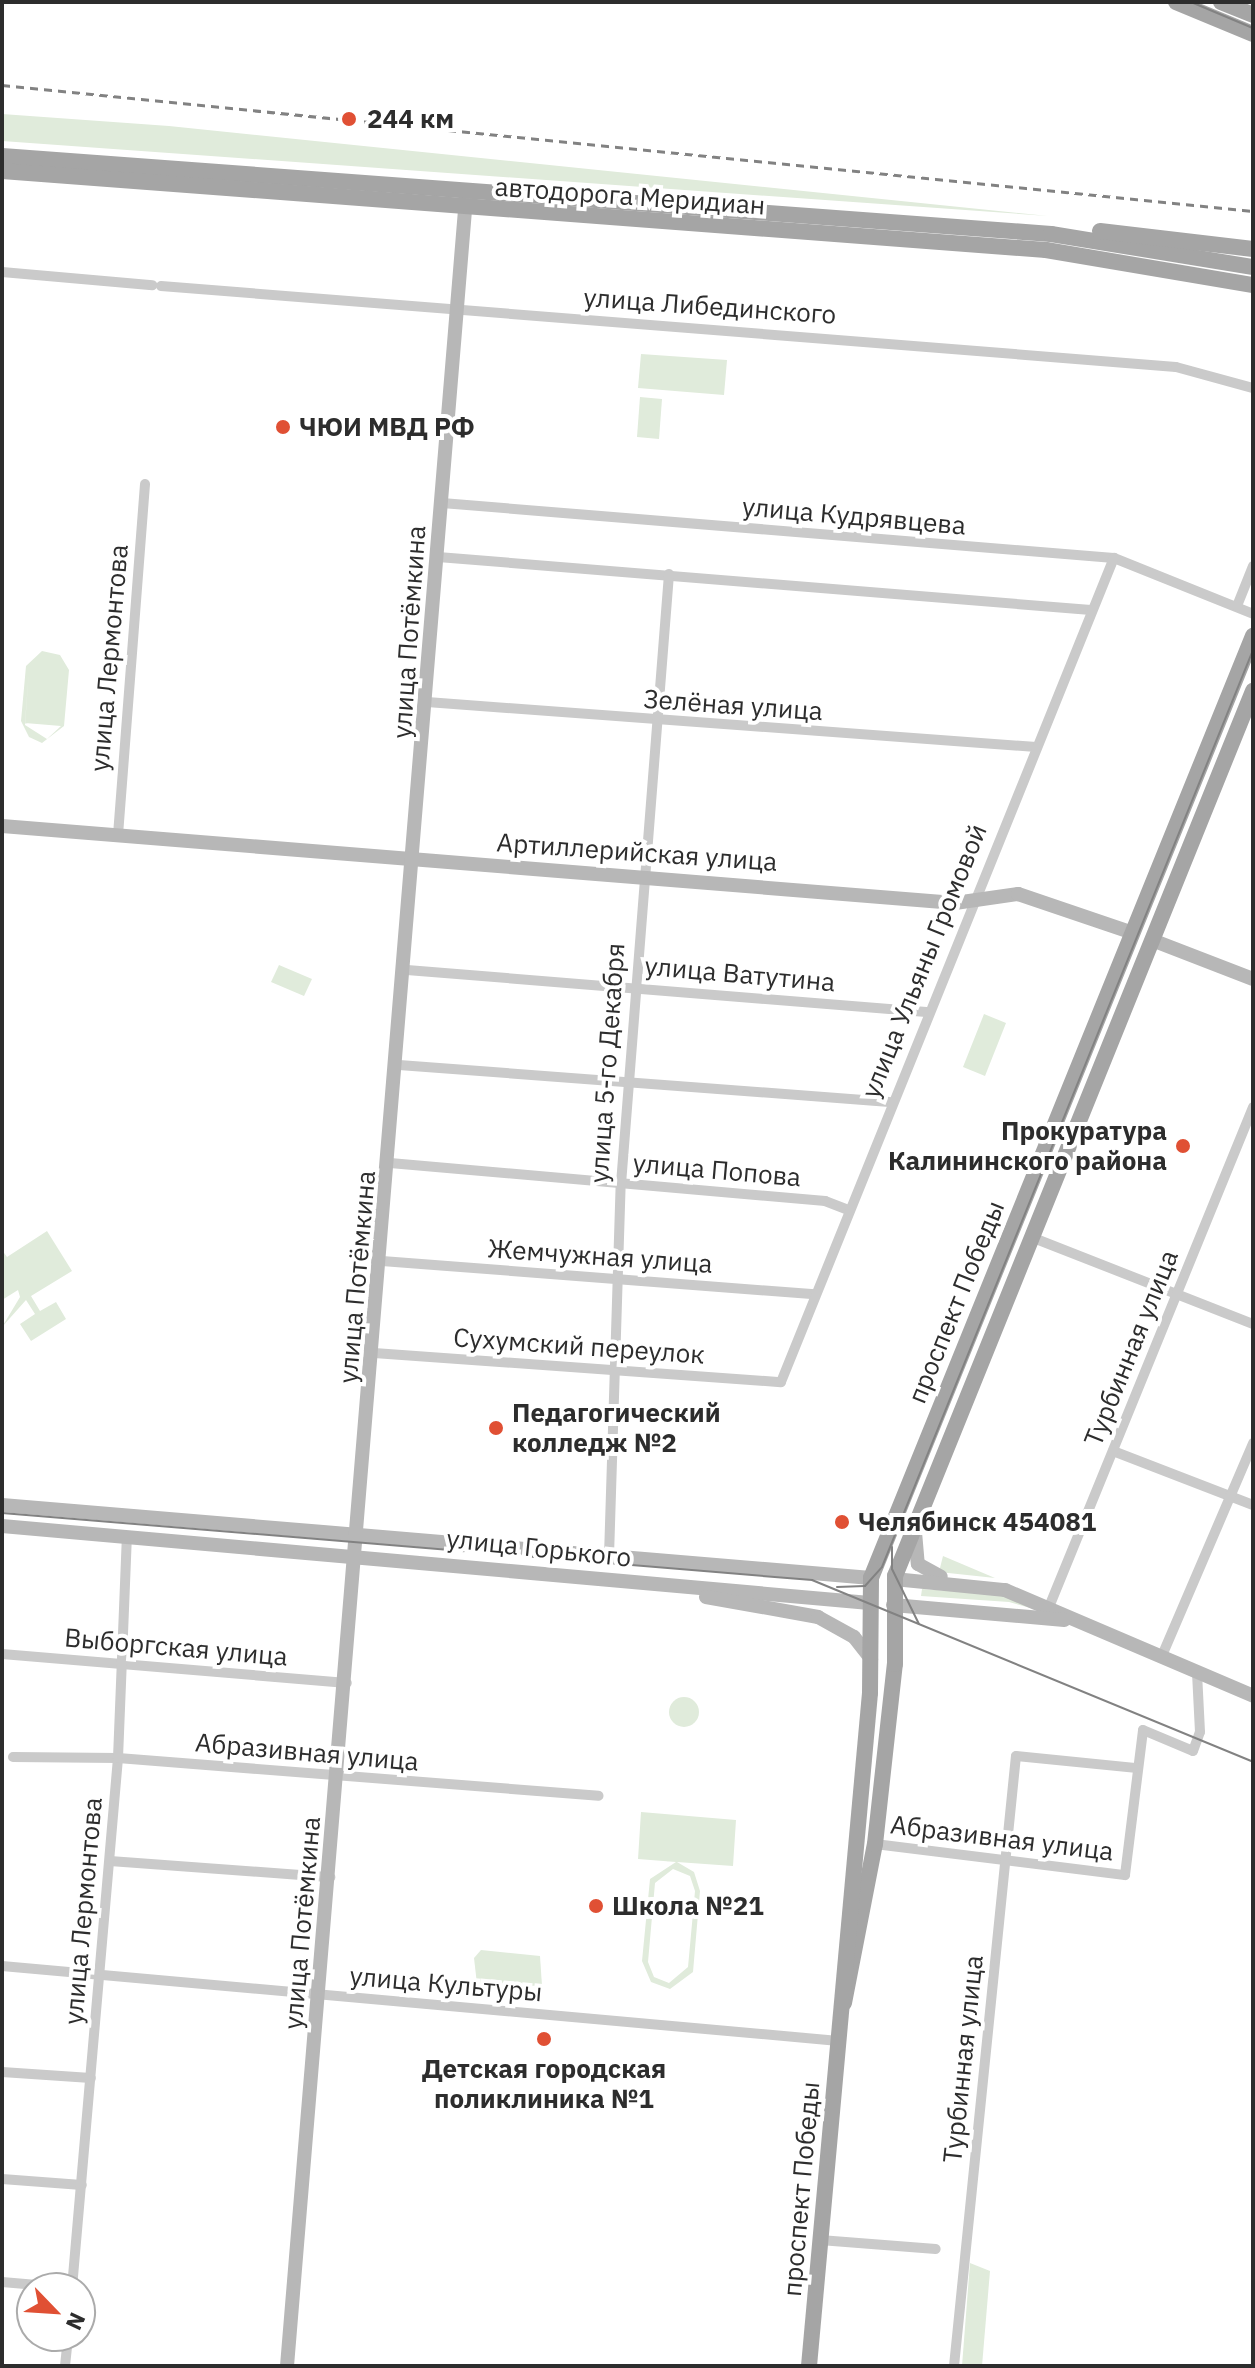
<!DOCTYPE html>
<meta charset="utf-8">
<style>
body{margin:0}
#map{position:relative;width:1255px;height:2368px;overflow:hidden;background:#fff;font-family:"IBM Plex Sans",sans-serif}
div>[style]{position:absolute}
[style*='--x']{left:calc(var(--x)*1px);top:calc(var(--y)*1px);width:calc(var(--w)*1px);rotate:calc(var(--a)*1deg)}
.green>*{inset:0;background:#e0ebdb}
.round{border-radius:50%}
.street>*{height:10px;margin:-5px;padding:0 5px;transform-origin:5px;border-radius:5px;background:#cacaca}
.secondary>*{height:14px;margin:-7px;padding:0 7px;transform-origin:7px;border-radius:7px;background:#b7b7b7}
.primary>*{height:16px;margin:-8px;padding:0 8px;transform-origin:8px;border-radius:8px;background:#a5a5a5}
.tram>*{height:2px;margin:-1px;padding:0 1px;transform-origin:1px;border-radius:1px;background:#828282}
.rail>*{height:3px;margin-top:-1.5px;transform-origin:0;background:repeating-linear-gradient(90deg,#828282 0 8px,transparent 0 14px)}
.dots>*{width:22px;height:22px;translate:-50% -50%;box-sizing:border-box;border:4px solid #fff;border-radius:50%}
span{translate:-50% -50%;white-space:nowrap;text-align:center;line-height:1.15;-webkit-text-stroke:8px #fff;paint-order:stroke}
.poi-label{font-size:26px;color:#2d2d2d;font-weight:700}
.left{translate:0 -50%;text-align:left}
.right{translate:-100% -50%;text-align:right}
.street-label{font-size:26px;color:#2d2d2d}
.frame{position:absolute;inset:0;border:4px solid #2d2d2d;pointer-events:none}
.north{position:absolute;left:16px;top:2272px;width:80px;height:80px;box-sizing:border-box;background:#fff;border:2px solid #ababab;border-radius:50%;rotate:115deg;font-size:22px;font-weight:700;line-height:32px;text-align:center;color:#2d2d2d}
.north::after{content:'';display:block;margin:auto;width:28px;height:36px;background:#e05034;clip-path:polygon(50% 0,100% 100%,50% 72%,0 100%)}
</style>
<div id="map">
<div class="green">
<i style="clip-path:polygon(2px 114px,169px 126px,1048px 216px,2px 141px)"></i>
<i style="clip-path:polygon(641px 354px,727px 360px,724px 395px,638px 388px)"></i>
<i style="clip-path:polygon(640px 397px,662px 399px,659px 439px,637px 437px)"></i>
<i style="clip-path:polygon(evenodd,42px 651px,60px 655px,69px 670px,64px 726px,42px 743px,29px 737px,21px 721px,26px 666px,42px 651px,29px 669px,25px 723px,61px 726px,47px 739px,25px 725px,29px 669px)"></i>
<i style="clip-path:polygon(279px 965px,312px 979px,304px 996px,271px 982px)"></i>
<i style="clip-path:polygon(984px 1014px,1006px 1023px,985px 1076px,963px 1067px)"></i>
<i style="clip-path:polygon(47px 1231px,72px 1271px,31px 1296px,40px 1311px,56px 1302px,66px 1319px,31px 1341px,20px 1324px,35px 1314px,26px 1300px,2px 1327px,20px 1297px,18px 1290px,2px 1300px,2px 1250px,7px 1257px)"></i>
<i style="clip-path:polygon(943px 1556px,995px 1578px,939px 1572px)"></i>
<i style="clip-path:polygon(922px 1589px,1008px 1595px,1055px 1615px,1009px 1602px,921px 1596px)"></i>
<i class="round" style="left:669px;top:1697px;width:30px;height:30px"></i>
<i style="clip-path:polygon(evenodd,641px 1812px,736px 1820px,733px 1866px,677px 1862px,694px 1872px,700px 1891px,693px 1972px,670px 1989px,651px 1982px,642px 1961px,650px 1879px,676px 1862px,638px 1859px,641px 1812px,673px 1869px,690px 1876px,695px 1891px,688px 1967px,669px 1983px,654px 1977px,648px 1962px,655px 1883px,673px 1869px)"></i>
<i style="clip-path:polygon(481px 1950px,540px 1956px,542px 1986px,477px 1984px,474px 1958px)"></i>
<i style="clip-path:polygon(970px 2263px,990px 2271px,982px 2366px,962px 2366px)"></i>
</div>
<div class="street">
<i style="--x:2;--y:272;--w:151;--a:5"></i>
<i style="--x:161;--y:286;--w:1018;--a:4.56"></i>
<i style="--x:1176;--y:367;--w:80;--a:15.3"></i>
<i style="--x:442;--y:503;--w:674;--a:4.68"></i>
<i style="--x:1114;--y:558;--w:150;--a:21.9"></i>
<i style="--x:438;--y:557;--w:655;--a:4.64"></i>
<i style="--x:1237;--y:606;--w:43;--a:-68.2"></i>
<i style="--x:427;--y:702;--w:611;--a:4.23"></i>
<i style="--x:118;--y:835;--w:352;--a:-85.6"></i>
<i style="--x:407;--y:970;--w:521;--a:4.63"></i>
<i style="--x:399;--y:1065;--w:492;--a:4.3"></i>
<i style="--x:390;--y:1163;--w:437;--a:5"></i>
<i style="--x:825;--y:1201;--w:25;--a:21"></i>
<i style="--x:1031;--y:1237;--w:238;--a:21.4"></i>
<i style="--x:382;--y:1261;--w:434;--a:4.4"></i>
<i style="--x:374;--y:1353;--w:408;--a:4.1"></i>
<i style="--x:781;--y:1382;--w:889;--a:-68"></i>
<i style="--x:1113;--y:1451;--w:150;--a:21.1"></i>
<i style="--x:609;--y:1556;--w:372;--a:-88.2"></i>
<i style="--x:621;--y:1184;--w:612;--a:-85.5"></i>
<i style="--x:1049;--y:1607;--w:540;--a:-67.8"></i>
<i style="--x:2;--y:1654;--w:346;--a:4.8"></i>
<i style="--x:1161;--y:1658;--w:234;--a:-66.8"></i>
<i style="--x:13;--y:1757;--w:105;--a:0.5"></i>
<i style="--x:118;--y:1758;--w:482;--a:4.5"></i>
<i style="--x:875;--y:1844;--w:252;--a:7.1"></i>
<i style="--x:1125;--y:1875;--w:146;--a:-82.9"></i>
<i style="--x:1143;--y:1730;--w:54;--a:22.8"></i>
<i style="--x:1193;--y:1751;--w:20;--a:-70"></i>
<i style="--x:1200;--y:1732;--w:59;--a:-92.9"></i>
<i style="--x:110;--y:1861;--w:221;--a:4.2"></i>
<i style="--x:2;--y:1966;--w:840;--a:5.12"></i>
<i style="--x:2;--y:2072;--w:89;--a:3.9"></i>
<i style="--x:2;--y:2179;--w:80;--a:4.3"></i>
<i style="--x:820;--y:2240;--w:116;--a:4.4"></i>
<i style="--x:2;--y:2282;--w:70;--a:4.9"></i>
<i style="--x:72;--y:2288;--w:532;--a:-85.04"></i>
<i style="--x:118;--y:1758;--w:221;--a:-87.7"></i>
<i style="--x:65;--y:2366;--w:30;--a:-84"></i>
<i style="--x:954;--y:2366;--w:613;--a:-84.2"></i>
<i style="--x:1016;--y:1756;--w:122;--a:5.7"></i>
</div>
<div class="secondary">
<i style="--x:2;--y:826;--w:956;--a:4.62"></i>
<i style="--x:955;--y:903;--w:64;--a:-8.1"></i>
<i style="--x:1018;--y:894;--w:118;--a:18.7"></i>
<i style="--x:1152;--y:940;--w:108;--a:21.1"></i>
<i style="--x:2;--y:1505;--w:872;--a:4.8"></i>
<i style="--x:2;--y:1526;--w:871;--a:5.07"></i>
<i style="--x:915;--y:1532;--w:32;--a:85"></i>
<i style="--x:918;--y:1564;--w:26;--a:29"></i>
<i style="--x:894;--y:1579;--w:112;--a:5.7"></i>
<i style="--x:1005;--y:1590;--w:270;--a:23.1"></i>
<i style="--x:706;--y:1597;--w:114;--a:10.1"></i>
<i style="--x:818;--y:1617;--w:41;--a:29.1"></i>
<i style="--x:854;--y:1637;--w:28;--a:52"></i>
<i style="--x:893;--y:1605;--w:172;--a:5"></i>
<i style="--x:287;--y:2366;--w:2177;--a:-85.28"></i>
</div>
<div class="primary">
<i style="--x:1176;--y:2;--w:83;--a:22.6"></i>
<i style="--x:1221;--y:2;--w:35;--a:22"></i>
<i style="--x:2;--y:156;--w:1052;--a:4.25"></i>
<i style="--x:1051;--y:234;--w:205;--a:9.3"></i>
<i style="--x:2;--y:171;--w:1047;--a:4.33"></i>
<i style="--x:1046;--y:250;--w:210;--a:9.6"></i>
<i style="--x:1100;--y:231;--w:154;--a:6.7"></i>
<i style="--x:844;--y:2003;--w:162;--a:-79"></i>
<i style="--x:875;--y:1844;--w:181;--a:-83.7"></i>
<i style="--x:895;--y:1664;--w:88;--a:-90"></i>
<i style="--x:895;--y:1576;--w:955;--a:-67.98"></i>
<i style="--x:809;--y:2366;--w:676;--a:-84.82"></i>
<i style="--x:870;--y:1693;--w:115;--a:-89.5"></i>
<i style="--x:871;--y:1578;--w:1017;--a:-67.93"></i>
</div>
<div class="tram">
<i style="--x:1191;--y:2;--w:67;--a:22.8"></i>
<i style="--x:2;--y:1513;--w:813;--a:4.73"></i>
<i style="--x:812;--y:1580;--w:477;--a:22.4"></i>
<i style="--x:892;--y:1547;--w:22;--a:90"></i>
<i style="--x:892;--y:1569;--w:61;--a:63.9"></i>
<i style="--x:837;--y:1587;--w:28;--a:-2"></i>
<i style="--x:865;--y:1586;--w:25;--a:-48"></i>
<i style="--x:882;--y:1567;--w:989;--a:-67.97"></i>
</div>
<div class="rail">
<i style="--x:2;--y:85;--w:1257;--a:5.75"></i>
</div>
<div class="dots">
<i style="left:349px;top:119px;background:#e05034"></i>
<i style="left:283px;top:427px;background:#e05034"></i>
<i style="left:1183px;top:1146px;background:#e05034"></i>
<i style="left:496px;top:1428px;background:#e05034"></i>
<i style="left:842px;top:1522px;background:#e05034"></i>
<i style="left:596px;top:1906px;background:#e05034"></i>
<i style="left:544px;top:2039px;background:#e05034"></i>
</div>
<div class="poi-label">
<span class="left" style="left:367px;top:119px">244 км</span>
<span class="left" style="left:299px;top:427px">ЧЮИ МВД РФ</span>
<span class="right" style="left:1167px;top:1146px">Прокуратура<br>Калининского района</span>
<span class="left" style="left:512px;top:1428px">Педагогический<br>колледж №2</span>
<span class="left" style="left:858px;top:1522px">Челябинск 454081</span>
<span class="left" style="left:612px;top:1906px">Школа №21</span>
<span style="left:544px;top:2084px">Детская городская<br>поликлиника №1</span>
</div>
<div class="street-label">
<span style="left:630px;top:196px;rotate:4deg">автодорога Меридиан</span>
<span style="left:710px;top:306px;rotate:4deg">улица Либединского</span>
<span style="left:854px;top:516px;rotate:5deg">улица Кудрявцева</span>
<span style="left:409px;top:632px;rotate:-86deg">улица Потёмкина</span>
<span style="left:109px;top:658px;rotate:-85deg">улица Лермонтова</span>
<span style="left:733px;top:705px;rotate:4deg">Зелёная улица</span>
<span style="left:637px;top:852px;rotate:4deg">Артиллерийская улица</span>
<span style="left:924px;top:961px;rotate:-68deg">улица Ульяны Громовой</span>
<span style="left:740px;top:974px;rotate:5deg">улица Ватутина</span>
<span style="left:607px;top:1063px;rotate:-86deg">улица 5-го Декабря</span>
<span style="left:717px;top:1170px;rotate:5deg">улица Попова</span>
<span style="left:600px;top:1256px;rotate:4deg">Жемчужная улица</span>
<span style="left:357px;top:1277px;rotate:-85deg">улица Потёмкина</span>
<span style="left:956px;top:1302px;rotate:-68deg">проспект Победы</span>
<span style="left:579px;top:1346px;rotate:4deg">Сухумский переулок</span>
<span style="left:1131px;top:1348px;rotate:-68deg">Турбинная улица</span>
<span style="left:539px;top:1548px;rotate:6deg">улица Горького</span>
<span style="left:176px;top:1647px;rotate:5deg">Выборгская улица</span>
<span style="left:307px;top:1752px;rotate:5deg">Абразивная улица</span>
<span style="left:1002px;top:1838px;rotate:7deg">Абразивная улица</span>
<span style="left:83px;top:1911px;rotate:-85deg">улица Лермонтова</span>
<span style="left:302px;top:1923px;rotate:-85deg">улица Потёмкина</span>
<span style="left:446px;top:1984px;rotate:5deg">улица Культуры</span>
<span style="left:963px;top:2059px;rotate:-84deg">Турбинная улица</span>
<span style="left:801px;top:2189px;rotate:-85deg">проспект Победы</span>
</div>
<div class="frame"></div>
<div class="north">N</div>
</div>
